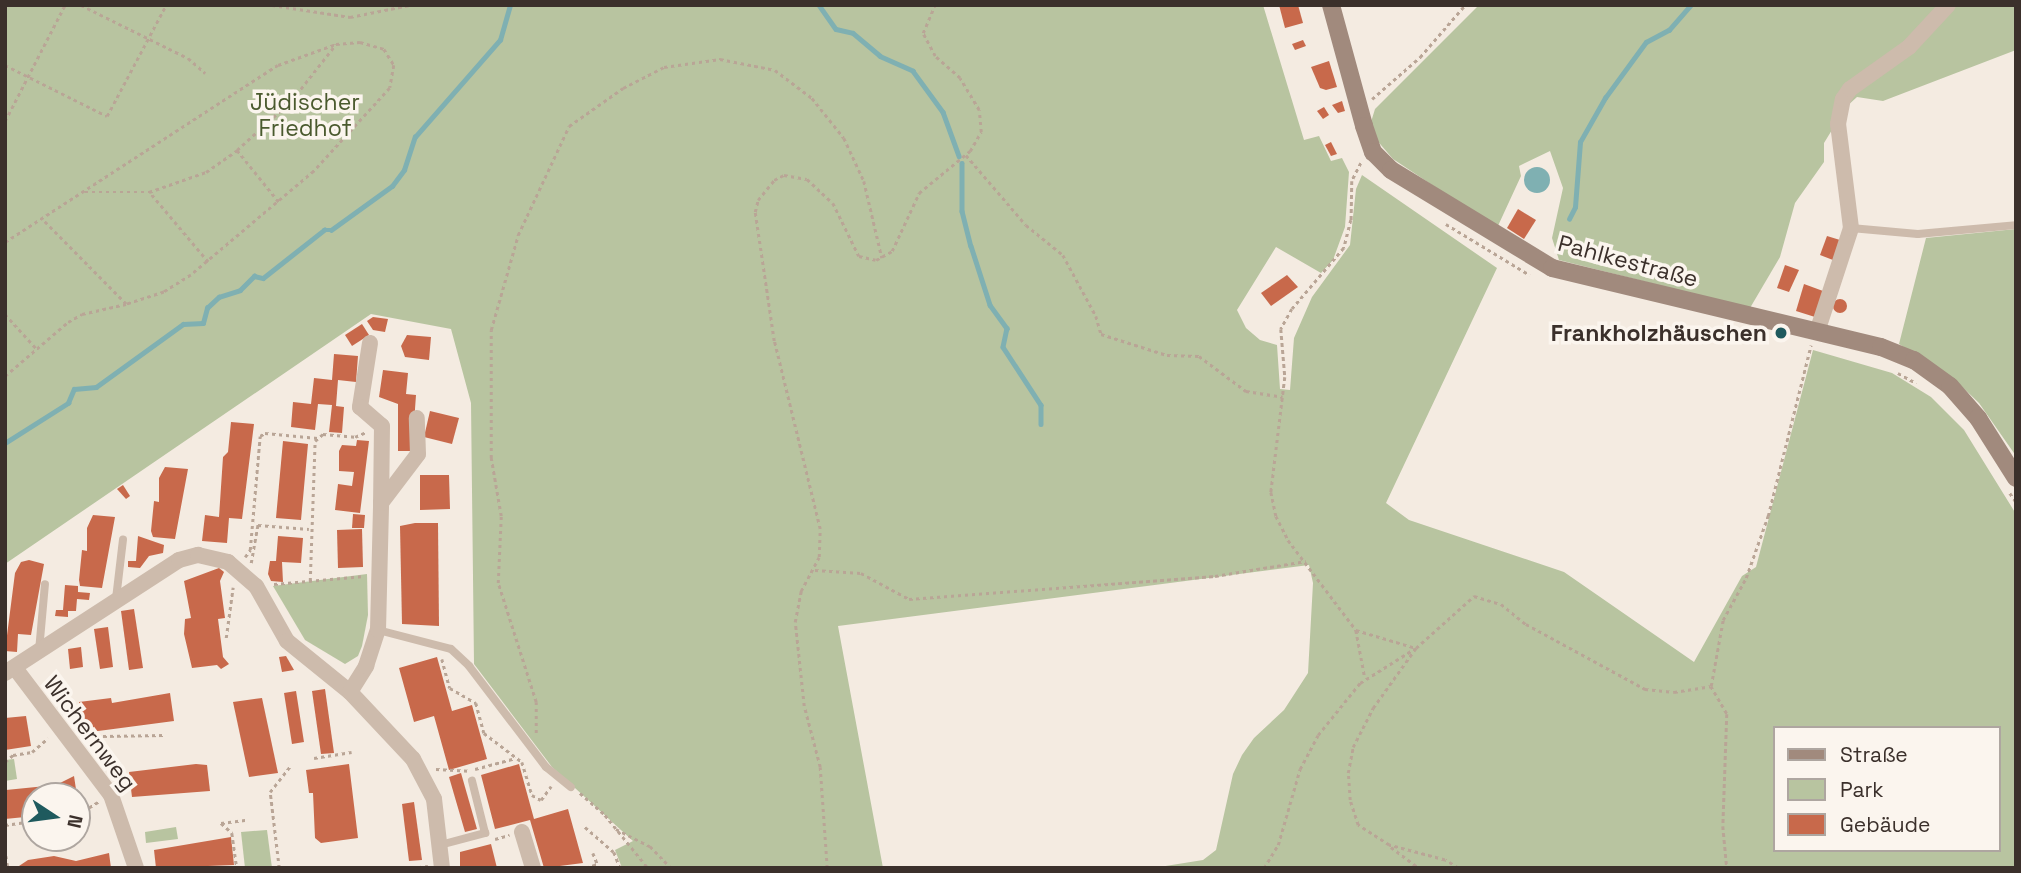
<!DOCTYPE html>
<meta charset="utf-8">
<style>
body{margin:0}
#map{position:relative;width:2021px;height:873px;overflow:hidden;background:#f4ebe1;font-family:"Space Grotesk",sans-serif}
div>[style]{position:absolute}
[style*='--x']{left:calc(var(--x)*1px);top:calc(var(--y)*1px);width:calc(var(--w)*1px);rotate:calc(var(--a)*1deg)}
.green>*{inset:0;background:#b8c4a0}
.water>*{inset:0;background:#7fb0b2}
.round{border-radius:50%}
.stream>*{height:4.5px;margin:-2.25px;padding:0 2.25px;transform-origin:2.25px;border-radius:2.25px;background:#7fb0b2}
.building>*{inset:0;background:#c8694b}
.path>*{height:2.5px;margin-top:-1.25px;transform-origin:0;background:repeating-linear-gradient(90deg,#b9a596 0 3.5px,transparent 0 7px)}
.lane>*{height:8px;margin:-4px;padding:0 4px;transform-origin:4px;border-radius:4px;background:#cdbbac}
.street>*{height:16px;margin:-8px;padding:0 8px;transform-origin:8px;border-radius:8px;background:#cdbbac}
.secondary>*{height:18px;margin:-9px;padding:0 9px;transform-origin:9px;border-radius:9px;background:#a18a7d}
.dots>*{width:19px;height:19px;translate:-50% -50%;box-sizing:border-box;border:4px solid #fbf5ee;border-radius:50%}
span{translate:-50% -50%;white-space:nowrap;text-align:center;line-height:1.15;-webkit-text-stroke:7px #fbf5ee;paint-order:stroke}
.park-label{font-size:23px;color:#4a5a2e}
.street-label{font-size:23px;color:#3b302b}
.poi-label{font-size:23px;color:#3b302b;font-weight:700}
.right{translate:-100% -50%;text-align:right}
.frame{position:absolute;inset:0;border:7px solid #3b302b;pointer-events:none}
.legend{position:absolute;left:1773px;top:726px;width:228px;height:126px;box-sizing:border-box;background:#fbf5ee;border:2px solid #aea6a0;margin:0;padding:9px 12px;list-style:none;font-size:21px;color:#3b302b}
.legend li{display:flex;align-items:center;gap:14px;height:35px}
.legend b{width:35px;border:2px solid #aea6a0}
.north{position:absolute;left:21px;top:782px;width:70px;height:70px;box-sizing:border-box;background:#fbf5ee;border:2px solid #aea6a0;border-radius:50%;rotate:103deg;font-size:19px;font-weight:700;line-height:28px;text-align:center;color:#3b302b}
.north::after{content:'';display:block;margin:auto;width:24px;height:32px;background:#1f5a5e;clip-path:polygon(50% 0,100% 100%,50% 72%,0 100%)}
</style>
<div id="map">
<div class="green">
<i style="clip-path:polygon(evenodd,5px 5px,1263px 5px,1304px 140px,1319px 136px,1331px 161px,1342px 158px,1349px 172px,1345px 227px,1333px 260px,1321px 273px,1276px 247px,1237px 310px,1246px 328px,1260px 340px,1277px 345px,1280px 389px,1290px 390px,1294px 338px,1312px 297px,1350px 245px,1356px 189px,1362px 175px,1497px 268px,1386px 503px,1409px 520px,1564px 572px,1694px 662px,1742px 576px,1756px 567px,1813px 350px,1892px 373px,1931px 397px,1964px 430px,2016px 514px,2016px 868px,1153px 868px,1203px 860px,1216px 850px,1233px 774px,1242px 755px,1254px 738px,1284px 710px,1308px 673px,1313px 583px,1309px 565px,838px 626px,883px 868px,622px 868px,615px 850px,633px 841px,552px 767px,474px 664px,471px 403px,451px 329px,371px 314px,5px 564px,5px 5px,1774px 728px,1998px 728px,1998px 850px,1774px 850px,1774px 728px)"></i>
<i style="clip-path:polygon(1479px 5px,2016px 5px,2016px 50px,1883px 101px,1857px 97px,1846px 107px,1824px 143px,1824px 162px,1795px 203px,1780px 257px,1750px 308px,1559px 260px,1552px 238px,1563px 188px,1550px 151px,1519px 166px,1521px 176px,1497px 228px,1393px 159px,1375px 138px,1371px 122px,1375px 109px)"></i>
<i style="clip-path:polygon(2016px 229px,2016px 456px,1979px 403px,1954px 379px,1899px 344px,1926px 238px)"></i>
<i style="clip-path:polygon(367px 574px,368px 615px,362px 646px,358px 656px,345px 664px,305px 640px,273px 586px)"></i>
<i style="clip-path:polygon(14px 759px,17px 779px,5px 781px,5px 760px)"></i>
<i style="clip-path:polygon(176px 827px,178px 839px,146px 843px,145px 832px)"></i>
<i style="clip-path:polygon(267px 830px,272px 868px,245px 868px,241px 832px)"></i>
</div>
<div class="water">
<i class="round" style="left:1524px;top:167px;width:26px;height:26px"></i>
</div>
<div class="stream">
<i style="--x:819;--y:5;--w:29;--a:55"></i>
<i style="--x:836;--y:29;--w:17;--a:13"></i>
<i style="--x:853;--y:33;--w:35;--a:40"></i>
<i style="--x:880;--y:56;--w:36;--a:24"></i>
<i style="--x:913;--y:71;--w:51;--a:53.8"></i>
<i style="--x:943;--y:112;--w:47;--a:70"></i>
<i style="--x:962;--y:163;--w:48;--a:90"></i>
<i style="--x:962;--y:211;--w:36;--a:76"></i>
<i style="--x:971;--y:246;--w:62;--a:72.1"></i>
<i style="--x:990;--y:305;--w:29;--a:54"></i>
<i style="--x:1007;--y:328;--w:19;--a:102"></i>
<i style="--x:1003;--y:347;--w:69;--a:56.8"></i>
<i style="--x:1041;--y:405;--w:19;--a:90"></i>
<i style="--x:1569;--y:219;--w:13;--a:-63"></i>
<i style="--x:1575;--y:207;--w:65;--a:-85.6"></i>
<i style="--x:1580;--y:142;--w:51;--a:-60.4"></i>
<i style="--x:1605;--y:98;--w:69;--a:-53.8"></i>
<i style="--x:1646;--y:42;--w:26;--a:-28"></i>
<i style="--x:1669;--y:30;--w:33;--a:-49"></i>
<i style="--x:5;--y:443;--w:75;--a:-32.4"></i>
<i style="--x:68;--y:403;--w:15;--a:-67"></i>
<i style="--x:74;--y:389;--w:22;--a:-5"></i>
<i style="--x:96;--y:387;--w:107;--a:-35.9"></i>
<i style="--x:183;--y:324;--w:20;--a:-3"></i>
<i style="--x:203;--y:323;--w:16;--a:-75"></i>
<i style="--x:207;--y:308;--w:16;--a:-43"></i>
<i style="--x:219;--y:297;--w:22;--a:-18"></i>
<i style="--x:240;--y:290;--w:20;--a:-45"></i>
<i style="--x:254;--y:276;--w:9;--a:13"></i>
<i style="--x:263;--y:278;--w:78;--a:-38.2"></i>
<i style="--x:324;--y:230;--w:7;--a:0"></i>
<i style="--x:331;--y:230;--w:75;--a:-35.8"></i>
<i style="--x:392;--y:186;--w:20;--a:-53"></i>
<i style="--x:404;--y:170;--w:35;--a:-72"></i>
<i style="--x:415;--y:137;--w:129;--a:-48.8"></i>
<i style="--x:500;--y:40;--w:36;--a:-74"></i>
</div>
<div class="building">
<i style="clip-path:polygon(1279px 5px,1298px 5px,1303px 23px,1285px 28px)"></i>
<i style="clip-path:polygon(1303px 40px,1306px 46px,1295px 50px,1292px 44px)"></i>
<i style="clip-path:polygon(1329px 61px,1337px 87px,1326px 90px,1320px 88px,1311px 67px)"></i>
<i style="clip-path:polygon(1342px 101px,1345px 111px,1338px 113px,1332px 105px)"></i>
<i style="clip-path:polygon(1324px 107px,1329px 115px,1323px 119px,1317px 111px)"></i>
<i style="clip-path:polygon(1331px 142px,1337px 154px,1331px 156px,1325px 145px)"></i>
<i style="clip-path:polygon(1518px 209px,1536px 220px,1524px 239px,1507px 228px)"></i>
<i style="clip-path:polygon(1827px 236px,1840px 240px,1833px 260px,1820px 255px)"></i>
<i style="clip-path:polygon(1785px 265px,1799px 270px,1789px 292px,1777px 288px)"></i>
<i style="clip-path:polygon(1287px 275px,1298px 287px,1271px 306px,1261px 293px)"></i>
<i style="clip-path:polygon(1804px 284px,1823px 291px,1815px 317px,1796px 311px)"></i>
<i class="round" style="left:1833px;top:299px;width:14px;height:14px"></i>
<i style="clip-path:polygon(373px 317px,388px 319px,385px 332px,373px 330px,367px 321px)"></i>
<i style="clip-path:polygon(362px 324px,369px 335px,352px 346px,345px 335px)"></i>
<i style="clip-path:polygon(407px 335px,431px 337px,429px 360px,405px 357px,401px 346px)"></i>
<i style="clip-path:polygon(334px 354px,358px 356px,356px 382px,338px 380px,336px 406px,344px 407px,342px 433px,329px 432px,332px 405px,318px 404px,315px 430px,291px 427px,293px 402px,311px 404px,314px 378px,332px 380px)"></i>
<i style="clip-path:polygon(383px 370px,408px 373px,406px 394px,416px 395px,412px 451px,398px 451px,398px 404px,379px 397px)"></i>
<i style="clip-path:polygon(430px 411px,459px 418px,452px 444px,424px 437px)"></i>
<i style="clip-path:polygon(231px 422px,254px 424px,242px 519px,229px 518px,227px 543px,202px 541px,205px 515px,219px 517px,223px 457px,228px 452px)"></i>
<i style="clip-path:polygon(357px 440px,369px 441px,360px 513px,335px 510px,338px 484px,352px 486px,354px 472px,339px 471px,339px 451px,342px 445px,356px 446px)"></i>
<i style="clip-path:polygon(283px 441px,308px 444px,301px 520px,276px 518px)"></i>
<i style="clip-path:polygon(165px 467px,188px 469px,175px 539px,153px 537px,151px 531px,154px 501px,159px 502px,159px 478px)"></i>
<i style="clip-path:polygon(420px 475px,449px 475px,450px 509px,420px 510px)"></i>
<i style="clip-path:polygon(123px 485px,130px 496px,126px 499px,117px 489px)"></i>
<i style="clip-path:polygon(353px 514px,365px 515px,364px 528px,352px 528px)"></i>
<i style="clip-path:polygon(93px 515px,115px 517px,102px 588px,80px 586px,79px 580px,82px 550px,87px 551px,87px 528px)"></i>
<i style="clip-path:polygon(415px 523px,438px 523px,439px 626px,402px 624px,400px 526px)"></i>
<i style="clip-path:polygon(362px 529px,363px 567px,338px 568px,337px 530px)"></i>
<i style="clip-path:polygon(138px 536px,164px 545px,163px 553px,149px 556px,140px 568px,128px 567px,128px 561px,136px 561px)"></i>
<i style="clip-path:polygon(278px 536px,303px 538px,301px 563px,282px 562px,283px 582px,271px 581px,268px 574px,270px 561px,276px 561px)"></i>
<i style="clip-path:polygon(29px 560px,44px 564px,31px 635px,18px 634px,17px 652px,5px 651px,15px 573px,21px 562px)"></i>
<i style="clip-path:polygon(219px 568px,224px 572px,220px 581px,225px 618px,218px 619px,223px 657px,229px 664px,221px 669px,217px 665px,192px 668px,184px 634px,185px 619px,191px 618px,184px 581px)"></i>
<i style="clip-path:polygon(65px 585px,78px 586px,78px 592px,90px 593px,89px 600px,77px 599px,76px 611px,68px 611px,68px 617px,55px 616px,56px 610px,63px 610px)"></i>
<i style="clip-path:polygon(134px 609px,143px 668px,129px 670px,121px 611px)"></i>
<i style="clip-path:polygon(108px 627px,113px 667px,100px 669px,94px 629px)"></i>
<i style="clip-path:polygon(81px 647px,83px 667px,70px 669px,68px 649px)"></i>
<i style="clip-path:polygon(286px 656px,294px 670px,282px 672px,279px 657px)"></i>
<i style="clip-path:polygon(437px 657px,452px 711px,472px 705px,487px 759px,449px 770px,434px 716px,414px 722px,399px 668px)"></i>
<i style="clip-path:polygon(325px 689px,334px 753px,321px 754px,312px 691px)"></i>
<i style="clip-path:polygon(296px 691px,304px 742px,292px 744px,284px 693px)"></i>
<i style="clip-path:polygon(170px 693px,174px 721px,83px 733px,79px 702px,111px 698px,112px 703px)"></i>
<i style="clip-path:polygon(262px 698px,278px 773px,249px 777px,233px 702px)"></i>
<i style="clip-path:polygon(26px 716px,31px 746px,5px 750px,5px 718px)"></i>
<i style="clip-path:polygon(196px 764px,207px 765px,210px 791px,132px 797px,129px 772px)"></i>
<i style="clip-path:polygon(349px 764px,358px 838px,321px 843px,315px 838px,313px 793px,309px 793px,306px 770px)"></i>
<i style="clip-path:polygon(519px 764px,534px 819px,568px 809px,583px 863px,544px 868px,530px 820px,495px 829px,481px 775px)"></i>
<i style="clip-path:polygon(461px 773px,477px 829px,465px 832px,449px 777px)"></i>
<i style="clip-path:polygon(74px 776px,77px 796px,35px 796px,35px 816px,5px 819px,6px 790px,56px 785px)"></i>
<i style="clip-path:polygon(414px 802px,422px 860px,409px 861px,402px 804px)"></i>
<i style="clip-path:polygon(231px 837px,234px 865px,156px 868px,154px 850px)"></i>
<i style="clip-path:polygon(491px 844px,497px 868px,460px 868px,460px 852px)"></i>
<i style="clip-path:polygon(109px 853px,111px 868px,16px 868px,28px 860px,54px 856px,76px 861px)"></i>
</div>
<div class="path">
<i style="--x:81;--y:5;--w:119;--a:26.4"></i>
<i style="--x:188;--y:58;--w:23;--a:41"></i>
<i style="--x:272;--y:5;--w:79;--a:8.7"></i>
<i style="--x:350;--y:17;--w:61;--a:-11.3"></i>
<i style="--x:5;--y:65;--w:114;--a:26.6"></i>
<i style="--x:107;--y:116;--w:126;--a:-62"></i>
<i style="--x:1372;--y:99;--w:64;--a:-41.2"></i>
<i style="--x:1420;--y:57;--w:69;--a:-49.1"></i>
<i style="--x:5;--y:121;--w:131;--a:-62.7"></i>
<i style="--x:237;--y:150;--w:67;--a:51.1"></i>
<i style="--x:966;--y:155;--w:92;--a:49.4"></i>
<i style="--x:1026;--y:225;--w:48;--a:39"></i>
<i style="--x:1063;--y:255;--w:69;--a:61.6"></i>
<i style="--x:1096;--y:316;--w:19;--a:74"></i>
<i style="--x:1101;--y:334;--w:69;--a:17.7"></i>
<i style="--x:1167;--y:355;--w:32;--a:2"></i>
<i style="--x:1199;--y:356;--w:59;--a:36.7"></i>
<i style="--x:1246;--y:391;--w:37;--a:9"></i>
<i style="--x:1361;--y:163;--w:20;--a:117"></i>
<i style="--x:1352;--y:181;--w:39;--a:91"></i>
<i style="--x:1351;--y:220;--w:29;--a:104"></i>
<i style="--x:1344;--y:248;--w:80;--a:130.4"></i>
<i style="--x:1292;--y:309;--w:23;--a:119"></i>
<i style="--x:1281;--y:329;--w:48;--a:85.2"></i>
<i style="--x:1285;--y:377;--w:116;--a:96.9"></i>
<i style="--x:1271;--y:492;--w:25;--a:78"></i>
<i style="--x:1276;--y:516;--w:27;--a:63"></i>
<i style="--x:1288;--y:540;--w:113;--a:52.9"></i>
<i style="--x:1356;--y:630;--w:63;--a:16.7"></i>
<i style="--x:85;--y:192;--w:64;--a:0"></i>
<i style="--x:1446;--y:224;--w:98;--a:31.3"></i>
<i style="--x:5;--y:242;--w:325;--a:-33"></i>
<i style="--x:278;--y:65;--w:62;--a:-19.9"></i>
<i style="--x:336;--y:44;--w:24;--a:-5"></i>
<i style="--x:360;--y:42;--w:25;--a:16"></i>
<i style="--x:384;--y:49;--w:19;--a:58"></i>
<i style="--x:394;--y:65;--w:23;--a:100"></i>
<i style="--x:390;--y:88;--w:113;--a:132.5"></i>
<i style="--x:314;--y:171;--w:161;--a:139.8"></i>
<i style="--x:191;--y:275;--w:32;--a:148"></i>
<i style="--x:164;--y:292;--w:40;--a:162"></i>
<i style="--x:208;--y:262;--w:92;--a:-130.1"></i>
<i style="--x:149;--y:192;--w:60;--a:-19.3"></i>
<i style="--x:206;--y:172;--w:38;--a:-35"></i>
<i style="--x:237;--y:150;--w:74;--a:-42.3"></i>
<i style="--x:292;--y:100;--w:71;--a:-51.8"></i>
<i style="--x:5;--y:314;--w:46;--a:47.6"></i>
<i style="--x:1898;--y:373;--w:21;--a:29"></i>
<i style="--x:5;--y:376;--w:83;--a:-40.6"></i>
<i style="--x:68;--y:322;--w:16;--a:-30"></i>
<i style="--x:82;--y:314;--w:45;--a:-12.8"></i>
<i style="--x:126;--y:304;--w:120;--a:-134.7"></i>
<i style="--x:2010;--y:493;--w:11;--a:56"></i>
<i style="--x:245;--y:557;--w:9;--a:-54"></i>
<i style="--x:250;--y:550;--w:114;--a:-85"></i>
<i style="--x:260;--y:436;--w:6;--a:-31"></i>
<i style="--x:265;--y:433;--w:53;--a:5.4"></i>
<i style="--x:251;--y:563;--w:39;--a:-80"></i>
<i style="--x:258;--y:525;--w:51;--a:4.5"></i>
<i style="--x:815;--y:570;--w:46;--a:3.7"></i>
<i style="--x:861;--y:573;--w:55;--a:28.4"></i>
<i style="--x:909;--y:599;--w:307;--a:-4.3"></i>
<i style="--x:1215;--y:576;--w:92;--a:-9.4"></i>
<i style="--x:310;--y:581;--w:140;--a:-88"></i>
<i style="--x:315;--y:441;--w:11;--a:-41"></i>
<i style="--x:323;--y:434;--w:32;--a:5"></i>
<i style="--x:355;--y:437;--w:12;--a:-24"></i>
<i style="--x:274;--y:584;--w:91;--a:-5"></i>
<i style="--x:1356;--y:630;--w:49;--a:79.4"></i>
<i style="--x:226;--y:638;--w:51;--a:-82.2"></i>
<i style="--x:442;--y:659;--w:30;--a:75"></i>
<i style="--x:450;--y:688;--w:30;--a:30"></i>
<i style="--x:476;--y:703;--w:31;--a:75"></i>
<i style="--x:484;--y:733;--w:48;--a:37.3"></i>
<i style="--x:522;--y:762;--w:34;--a:73"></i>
<i style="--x:532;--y:795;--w:10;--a:29"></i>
<i style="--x:541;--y:800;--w:17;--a:-54"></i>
<i style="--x:1711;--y:686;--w:32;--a:60"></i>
<i style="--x:1727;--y:714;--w:112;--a:92"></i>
<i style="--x:1723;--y:826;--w:42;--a:84.6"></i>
<i style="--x:536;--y:733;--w:31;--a:-90"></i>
<i style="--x:536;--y:702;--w:125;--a:-107.7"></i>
<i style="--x:498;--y:583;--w:67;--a:-87.4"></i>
<i style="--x:501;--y:516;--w:59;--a:-99.8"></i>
<i style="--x:491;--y:458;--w:128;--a:-90"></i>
<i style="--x:491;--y:330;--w:99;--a:-74.1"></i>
<i style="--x:518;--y:235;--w:120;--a:-64.9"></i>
<i style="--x:569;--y:126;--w:66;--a:-35.1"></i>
<i style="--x:623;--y:88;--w:46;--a:-27.1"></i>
<i style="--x:664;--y:67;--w:57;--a:-8.1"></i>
<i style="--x:720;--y:59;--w:56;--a:11.3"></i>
<i style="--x:775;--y:70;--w:46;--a:37.1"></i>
<i style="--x:812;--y:98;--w:51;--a:51.3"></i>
<i style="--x:844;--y:138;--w:47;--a:65.1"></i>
<i style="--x:864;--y:181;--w:79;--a:76.8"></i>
<i style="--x:93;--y:744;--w:13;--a:-39"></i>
<i style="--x:103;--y:736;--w:61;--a:-0.9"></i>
<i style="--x:314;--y:758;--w:38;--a:-9"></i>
<i style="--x:5;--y:762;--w:11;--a:-41"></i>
<i style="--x:13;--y:755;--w:19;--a:-9"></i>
<i style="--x:32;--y:752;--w:21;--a:-41"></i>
<i style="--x:436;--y:769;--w:33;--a:3"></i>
<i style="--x:475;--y:769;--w:42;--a:-15"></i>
<i style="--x:580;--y:793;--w:33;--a:41"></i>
<i style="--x:605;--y:815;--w:68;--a:50.9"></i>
<i style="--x:77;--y:815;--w:25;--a:-32"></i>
<i style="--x:221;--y:823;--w:15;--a:42"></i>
<i style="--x:232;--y:833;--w:35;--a:82"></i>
<i style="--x:221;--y:823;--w:26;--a:-7"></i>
<i style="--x:5;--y:825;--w:30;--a:-8"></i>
<i style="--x:585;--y:827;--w:38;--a:41"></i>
<i style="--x:614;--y:852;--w:17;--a:69"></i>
<i style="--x:616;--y:829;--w:38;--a:27"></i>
<i style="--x:650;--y:846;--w:30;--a:46"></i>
<i style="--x:495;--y:839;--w:15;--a:-16"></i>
<i style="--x:1391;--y:847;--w:35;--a:37"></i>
<i style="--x:5;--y:849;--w:19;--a:81"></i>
<i style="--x:593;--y:853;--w:16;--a:68"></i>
<i style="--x:279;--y:868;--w:77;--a:-96.8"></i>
<i style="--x:270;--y:792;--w:34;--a:-52"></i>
<i style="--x:411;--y:868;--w:17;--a:-7"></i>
<i style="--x:586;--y:868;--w:12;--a:-20"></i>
<i style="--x:827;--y:868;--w:101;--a:-94"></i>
<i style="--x:820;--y:767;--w:63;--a:-104.7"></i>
<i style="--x:804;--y:706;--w:84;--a:-96.1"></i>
<i style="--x:795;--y:622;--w:32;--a:-79"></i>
<i style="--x:801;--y:591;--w:38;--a:-62"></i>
<i style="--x:819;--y:557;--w:28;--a:-88"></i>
<i style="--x:820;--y:529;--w:194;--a:-103.7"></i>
<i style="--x:774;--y:341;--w:130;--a:-98.4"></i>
<i style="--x:755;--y:212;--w:12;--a:-76"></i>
<i style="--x:758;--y:200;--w:26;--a:-51"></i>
<i style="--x:774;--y:180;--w:11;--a:-27"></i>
<i style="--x:784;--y:175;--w:23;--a:10"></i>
<i style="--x:807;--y:179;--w:35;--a:43"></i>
<i style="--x:833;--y:203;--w:59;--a:63.9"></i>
<i style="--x:859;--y:256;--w:17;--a:13"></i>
<i style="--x:876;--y:260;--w:18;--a:-29"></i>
<i style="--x:892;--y:251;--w:64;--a:-65"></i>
<i style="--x:919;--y:193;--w:66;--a:-39.5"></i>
<i style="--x:970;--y:151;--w:22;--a:-60"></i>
<i style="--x:981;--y:132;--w:22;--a:-95"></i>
<i style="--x:979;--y:110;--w:37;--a:-121"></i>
<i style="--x:960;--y:78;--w:33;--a:-139"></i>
<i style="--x:935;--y:56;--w:26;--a:-118"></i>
<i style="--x:923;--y:33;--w:30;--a:-67"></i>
<i style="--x:1264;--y:868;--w:27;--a:-59"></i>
<i style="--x:1278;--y:845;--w:79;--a:-73.9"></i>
<i style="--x:1300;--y:769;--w:38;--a:-62"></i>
<i style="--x:1318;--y:735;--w:67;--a:-51.1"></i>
<i style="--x:1360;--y:683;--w:64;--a:-32.2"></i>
<i style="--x:1458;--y:868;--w:15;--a:-148"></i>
<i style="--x:1445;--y:860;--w:58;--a:-165"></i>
<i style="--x:1389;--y:845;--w:37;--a:-147"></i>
<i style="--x:1358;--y:825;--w:26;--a:-108"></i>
<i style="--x:1350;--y:800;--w:27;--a:-94"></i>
<i style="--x:1348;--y:773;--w:26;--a:-79"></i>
<i style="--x:1353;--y:747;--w:44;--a:-62.9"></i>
<i style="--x:1373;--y:708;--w:74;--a:-54.4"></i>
<i style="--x:1416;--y:648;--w:78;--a:-41.9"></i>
<i style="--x:1474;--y:596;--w:28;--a:17"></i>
<i style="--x:1501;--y:604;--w:32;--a:39"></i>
<i style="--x:1526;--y:624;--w:136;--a:28.6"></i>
<i style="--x:1645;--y:689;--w:29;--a:6"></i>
<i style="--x:1674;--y:692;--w:37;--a:-9"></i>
<i style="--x:1711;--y:686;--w:67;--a:-79.7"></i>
<i style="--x:1723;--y:620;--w:48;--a:-61.3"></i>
<i style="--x:1746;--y:578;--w:66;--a:-70.5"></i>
<i style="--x:1768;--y:516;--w:176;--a:-75.9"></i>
</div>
<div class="lane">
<i style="--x:1851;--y:228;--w:67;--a:5.1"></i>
<i style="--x:1918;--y:234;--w:98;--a:-5.2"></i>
<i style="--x:116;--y:599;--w:60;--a:-83.3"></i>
<i style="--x:378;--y:630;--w:75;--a:14.6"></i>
<i style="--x:451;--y:649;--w:25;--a:43"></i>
<i style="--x:469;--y:666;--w:127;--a:52.7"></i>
<i style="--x:546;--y:767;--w:32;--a:39"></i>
<i style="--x:39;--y:651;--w:67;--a:-84.9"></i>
<i style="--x:440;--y:845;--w:47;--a:-14.9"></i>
<i style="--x:485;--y:833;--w:54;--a:-104"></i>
</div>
<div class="street">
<i style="--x:1817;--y:332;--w:109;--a:-71.9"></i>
<i style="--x:1851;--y:228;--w:105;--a:-97.1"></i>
<i style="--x:1838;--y:124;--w:25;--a:-79"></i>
<i style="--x:1843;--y:99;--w:12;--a:-55"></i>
<i style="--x:1850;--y:89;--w:72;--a:-35.4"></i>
<i style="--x:1909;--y:47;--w:57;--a:-47.1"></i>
<i style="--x:370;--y:343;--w:65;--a:98.9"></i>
<i style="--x:360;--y:407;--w:29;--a:41"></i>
<i style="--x:382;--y:426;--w:77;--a:90.7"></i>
<i style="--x:15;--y:668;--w:159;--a:52.9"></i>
<i style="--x:111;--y:795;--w:77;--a:71.1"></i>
<i style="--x:5;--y:673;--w:207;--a:-33"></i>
<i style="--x:179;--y:560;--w:20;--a:-15"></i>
<i style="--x:198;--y:555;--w:31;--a:13"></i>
<i style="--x:228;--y:562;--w:37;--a:41"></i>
<i style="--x:256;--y:586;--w:63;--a:60.6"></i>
<i style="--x:287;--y:641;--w:81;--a:39"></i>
<i style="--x:350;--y:692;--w:92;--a:46.8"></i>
<i style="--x:413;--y:759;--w:45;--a:62.3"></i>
<i style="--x:434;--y:799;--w:69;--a:83.4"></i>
<i style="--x:350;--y:692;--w:31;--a:-58"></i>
<i style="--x:366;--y:666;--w:38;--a:-72"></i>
<i style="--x:378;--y:630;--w:127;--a:-88.6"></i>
<i style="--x:381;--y:503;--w:61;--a:-52.9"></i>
<i style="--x:418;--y:454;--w:36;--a:-92"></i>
<i style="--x:522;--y:832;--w:38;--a:73"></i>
</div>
<div class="secondary">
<i style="--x:1331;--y:5;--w:125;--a:74.7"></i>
<i style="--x:1364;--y:126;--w:28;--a:71"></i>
<i style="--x:1373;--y:152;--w:25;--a:45"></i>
<i style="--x:1391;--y:170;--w:188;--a:31.3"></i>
<i style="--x:1552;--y:268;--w:338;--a:13.5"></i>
<i style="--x:1881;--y:347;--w:35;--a:22"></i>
<i style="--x:1914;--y:360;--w:44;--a:35.8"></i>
<i style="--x:1950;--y:386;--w:43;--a:48.8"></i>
<i style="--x:1978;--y:418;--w:71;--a:57.7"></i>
</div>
<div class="dots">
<i style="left:1781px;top:333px;background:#1f5a5e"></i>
</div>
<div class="park-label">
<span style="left:305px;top:115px">Jüdischer<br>Friedhof</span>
</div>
<div class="street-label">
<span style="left:1628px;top:261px;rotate:15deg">Pahlkestraße</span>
<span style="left:90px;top:733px;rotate:53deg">Wichernweg</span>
</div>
<div class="poi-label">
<span class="right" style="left:1767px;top:333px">Frankholzhäuschen</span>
</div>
<div class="frame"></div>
<ul class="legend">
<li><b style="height:9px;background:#a18a7d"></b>Straße</li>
<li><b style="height:19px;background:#b8c4a0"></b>Park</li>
<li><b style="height:19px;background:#c8694b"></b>Gebäude</li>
</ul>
<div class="north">N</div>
</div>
